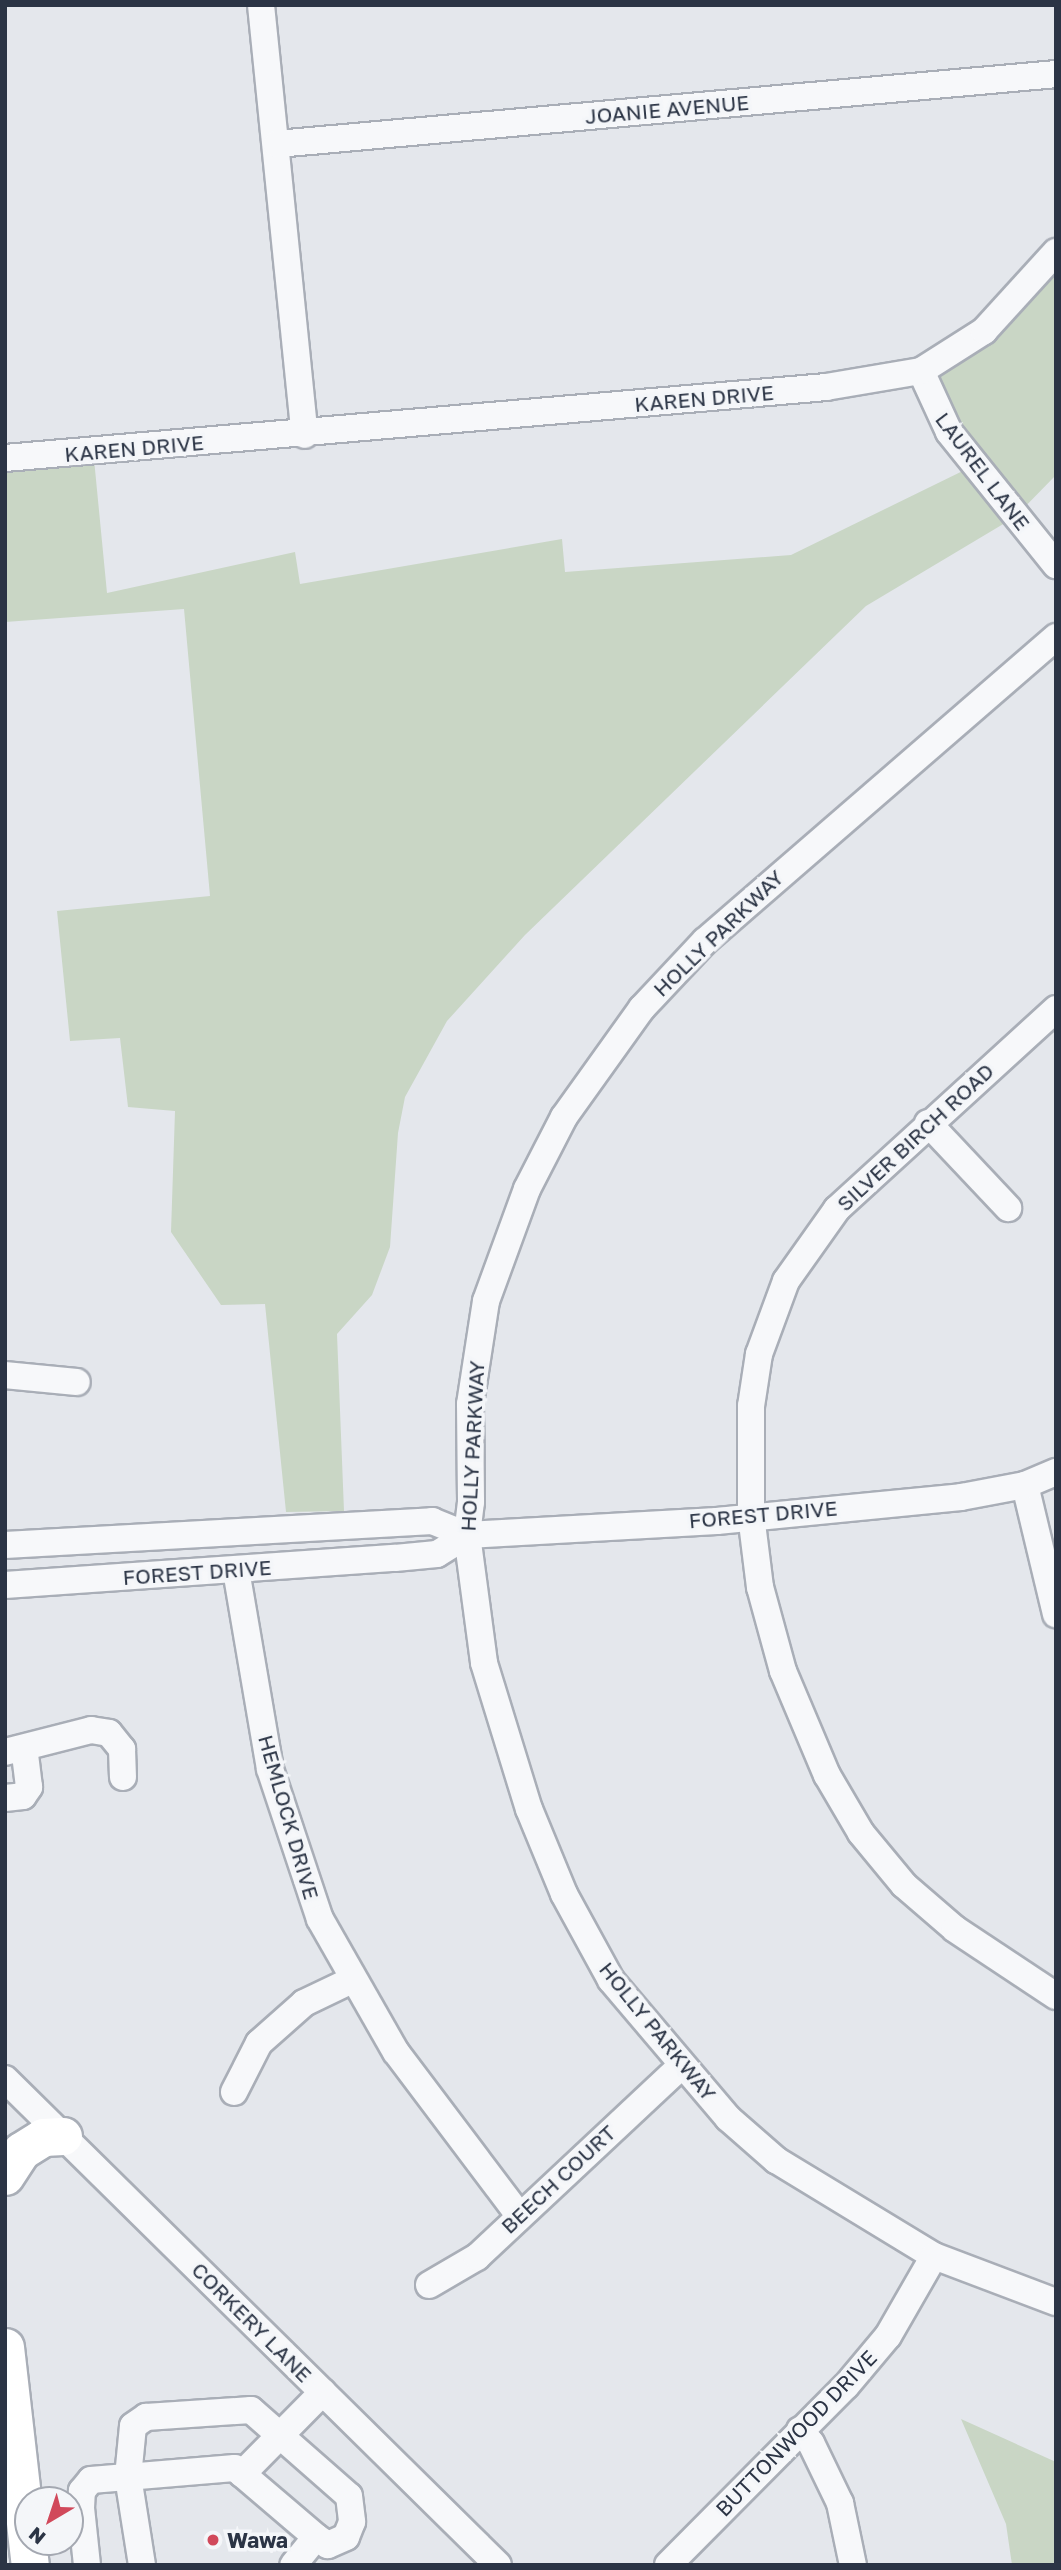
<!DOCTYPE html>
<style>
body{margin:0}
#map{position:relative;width:1061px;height:2570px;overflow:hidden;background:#e4e7ec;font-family:"Golos Text",sans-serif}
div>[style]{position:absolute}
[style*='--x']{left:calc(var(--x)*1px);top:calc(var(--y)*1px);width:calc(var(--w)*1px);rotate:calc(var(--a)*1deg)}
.green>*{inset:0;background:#c9d6c5}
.roads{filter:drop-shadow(2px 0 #a9aeb7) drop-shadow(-2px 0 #a9aeb7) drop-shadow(0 2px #a9aeb7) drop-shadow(0 -2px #a9aeb7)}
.minor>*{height:26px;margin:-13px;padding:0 13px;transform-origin:13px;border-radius:13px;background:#f7f8fa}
.highway>*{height:37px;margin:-18.5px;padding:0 18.5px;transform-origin:18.5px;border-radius:18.5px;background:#fff}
.dots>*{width:19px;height:19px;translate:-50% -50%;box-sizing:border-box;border:4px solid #f4f6f9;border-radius:50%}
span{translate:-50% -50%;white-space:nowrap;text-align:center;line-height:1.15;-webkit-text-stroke:7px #f4f6f9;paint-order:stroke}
.street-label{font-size:21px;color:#2b3445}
.poi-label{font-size:21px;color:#2b3445;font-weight:700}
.left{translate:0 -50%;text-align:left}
.frame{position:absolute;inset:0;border:7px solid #2b3445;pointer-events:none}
.north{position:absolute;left:14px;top:2486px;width:70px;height:70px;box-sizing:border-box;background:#f4f6f9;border:2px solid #a4a8b1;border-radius:50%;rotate:219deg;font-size:19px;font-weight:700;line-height:28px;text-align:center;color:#2b3445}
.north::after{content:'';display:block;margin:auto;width:24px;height:32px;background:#d1495b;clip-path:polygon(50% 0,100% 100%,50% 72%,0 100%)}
</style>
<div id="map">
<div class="green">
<i style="clip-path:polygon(1056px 253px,1056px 475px,1015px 517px,866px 606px,525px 935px,447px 1021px,405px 1097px,398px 1133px,390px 1247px,372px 1295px,337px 1334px,344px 1511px,286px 1512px,265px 1304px,221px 1305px,171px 1232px,175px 1111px,128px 1107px,120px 1038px,70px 1041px,57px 911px,210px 896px,184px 609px,5px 622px,5px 468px,94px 459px,107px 593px,295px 552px,300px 584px,562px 539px,565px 572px,791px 555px,977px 464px,921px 384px)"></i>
<i style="clip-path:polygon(961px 2419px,1056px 2462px,1056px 2565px,1012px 2565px,1006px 2524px)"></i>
</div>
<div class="roads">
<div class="minor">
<i style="--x:261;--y:5;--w:432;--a:84.2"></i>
<i style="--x:277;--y:144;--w:782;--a:-5.13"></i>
<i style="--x:921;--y:371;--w:67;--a:65.3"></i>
<i style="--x:949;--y:432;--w:171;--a:51.2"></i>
<i style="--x:5;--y:458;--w:824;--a:-4.94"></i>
<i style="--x:826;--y:387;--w:96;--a:-9.6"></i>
<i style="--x:921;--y:371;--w:75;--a:-32.4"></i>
<i style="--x:984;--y:331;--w:107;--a:-47.7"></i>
<i style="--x:1056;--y:637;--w:464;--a:139.1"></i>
<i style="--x:705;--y:941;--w:92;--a:133.2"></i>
<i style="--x:642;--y:1008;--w:134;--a:125.6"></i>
<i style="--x:564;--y:1117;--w:81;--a:117.2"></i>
<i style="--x:527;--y:1189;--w:119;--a:110.1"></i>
<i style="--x:486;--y:1301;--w:104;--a:98.8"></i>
<i style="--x:470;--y:1404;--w:98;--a:89.4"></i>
<i style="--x:471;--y:1502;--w:33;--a:97"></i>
<i style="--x:467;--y:1535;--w:129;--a:82.4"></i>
<i style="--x:484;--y:1663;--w:153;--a:72.9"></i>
<i style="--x:529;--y:1809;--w:92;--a:67.6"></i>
<i style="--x:564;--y:1894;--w:98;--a:61.3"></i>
<i style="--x:611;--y:1980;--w:181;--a:49.7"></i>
<i style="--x:728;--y:2118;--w:64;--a:41.2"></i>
<i style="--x:776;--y:2160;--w:185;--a:31.3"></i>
<i style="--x:934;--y:2256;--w:130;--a:20.7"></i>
<i style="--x:1056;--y:1009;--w:297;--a:137.6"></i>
<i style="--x:837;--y:1209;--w:88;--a:125.3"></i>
<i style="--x:786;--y:1281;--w:78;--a:110.3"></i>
<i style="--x:759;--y:1354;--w:53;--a:98.7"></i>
<i style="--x:751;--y:1406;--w:109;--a:90"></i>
<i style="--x:751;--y:1515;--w:73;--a:82.9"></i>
<i style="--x:760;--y:1587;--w:87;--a:74.7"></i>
<i style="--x:783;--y:1671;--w:113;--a:67.1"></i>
<i style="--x:827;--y:1775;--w:67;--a:59.6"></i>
<i style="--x:861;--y:1833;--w:67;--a:50.4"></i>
<i style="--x:904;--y:1885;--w:67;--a:40.8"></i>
<i style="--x:955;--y:1929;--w:121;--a:33.6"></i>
<i style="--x:928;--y:1123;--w:117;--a:46.7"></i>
<i style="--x:5;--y:1375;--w:72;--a:5.6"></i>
<i style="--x:1025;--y:1485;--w:133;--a:76.5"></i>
<i style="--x:5;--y:1545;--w:428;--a:-3.2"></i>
<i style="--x:432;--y:1521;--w:38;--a:22"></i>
<i style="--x:236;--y:1570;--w:202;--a:80.3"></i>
<i style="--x:270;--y:1769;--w:158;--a:71.6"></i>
<i style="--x:320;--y:1919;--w:153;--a:60.3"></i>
<i style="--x:396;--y:2052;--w:203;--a:53"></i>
<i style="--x:5;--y:1585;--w:391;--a:-4"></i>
<i style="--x:395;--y:1558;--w:42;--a:-5.4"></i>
<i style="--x:437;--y:1554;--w:36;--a:-32"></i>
<i style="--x:467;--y:1535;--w:250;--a:-3.2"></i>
<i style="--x:717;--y:1521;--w:245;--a:-5.6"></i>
<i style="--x:961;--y:1497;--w:65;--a:-10.6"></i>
<i style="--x:1025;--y:1485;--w:34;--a:-23"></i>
<i style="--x:5;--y:1752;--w:89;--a:-14.3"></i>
<i style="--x:91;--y:1730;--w:18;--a:9"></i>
<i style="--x:109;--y:1733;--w:21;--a:51"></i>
<i style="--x:122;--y:1749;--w:28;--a:88"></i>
<i style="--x:5;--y:1798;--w:18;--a:-6"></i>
<i style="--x:23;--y:1796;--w:11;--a:-56"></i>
<i style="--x:29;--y:1787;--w:38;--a:-97"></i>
<i style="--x:5;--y:2079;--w:692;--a:44.59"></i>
<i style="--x:234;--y:2092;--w:55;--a:-63"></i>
<i style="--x:259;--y:2043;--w:60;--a:-41.6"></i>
<i style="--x:304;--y:2003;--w:53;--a:-25.6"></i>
<i style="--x:429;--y:2285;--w:56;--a:-30.3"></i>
<i style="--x:477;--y:2257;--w:279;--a:-43.1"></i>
<i style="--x:800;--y:2430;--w:17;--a:50"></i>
<i style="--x:811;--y:2443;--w:67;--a:64.2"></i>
<i style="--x:840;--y:2503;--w:63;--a:78.2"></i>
<i style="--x:242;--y:2474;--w:115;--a:-45.4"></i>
<i style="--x:87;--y:2565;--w:57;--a:-96"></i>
<i style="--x:81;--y:2508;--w:17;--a:-87"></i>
<i style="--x:82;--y:2491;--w:14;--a:-51"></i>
<i style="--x:91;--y:2480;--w:144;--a:-4.8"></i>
<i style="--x:235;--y:2468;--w:106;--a:40.4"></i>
<i style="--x:316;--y:2537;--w:36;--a:129"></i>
<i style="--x:142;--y:2565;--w:89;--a:-99"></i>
<i style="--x:128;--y:2477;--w:51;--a:-84.4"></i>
<i style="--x:133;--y:2426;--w:16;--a:-35"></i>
<i style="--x:146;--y:2417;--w:105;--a:-3.8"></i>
<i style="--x:251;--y:2410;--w:130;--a:41.3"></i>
<i style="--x:349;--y:2496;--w:26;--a:83"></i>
<i style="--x:352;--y:2522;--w:16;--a:112"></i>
<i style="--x:346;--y:2537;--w:20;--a:156"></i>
<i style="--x:328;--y:2545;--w:14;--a:-146"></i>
<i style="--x:668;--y:2565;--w:252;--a:-45.2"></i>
<i style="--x:846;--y:2386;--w:65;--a:-50"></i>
<i style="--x:888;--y:2336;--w:92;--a:-60.1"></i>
</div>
<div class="highway">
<i style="--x:5;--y:2176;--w:30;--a:-57"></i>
<i style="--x:21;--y:2151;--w:26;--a:-32"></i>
<i style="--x:43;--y:2137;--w:20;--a:-3"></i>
<i style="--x:5;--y:2347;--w:219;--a:83.5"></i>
</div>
</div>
<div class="dots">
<i style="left:213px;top:2540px;background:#d1495b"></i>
</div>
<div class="street-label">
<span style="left:667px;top:109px;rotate:-5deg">JOANIE AVENUE</span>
<span style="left:704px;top:398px;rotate:-5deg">KAREN DRIVE</span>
<span style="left:134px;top:448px;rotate:-5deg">KAREN DRIVE</span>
<span style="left:983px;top:471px;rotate:53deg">LAUREL LANE</span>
<span style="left:718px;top:933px;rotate:-44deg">HOLLY PARKWAY</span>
<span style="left:915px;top:1137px;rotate:-43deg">SILVER BIRCH ROAD</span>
<span style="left:472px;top:1446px;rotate:-87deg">HOLLY PARKWAY</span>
<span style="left:763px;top:1514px;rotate:-5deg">FOREST DRIVE</span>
<span style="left:197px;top:1572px;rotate:-4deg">FOREST DRIVE</span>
<span style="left:289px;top:1817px;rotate:74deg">HEMLOCK DRIVE</span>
<span style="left:658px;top:2031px;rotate:51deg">HOLLY PARKWAY</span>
<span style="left:558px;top:2179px;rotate:-43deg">BEECH COURT</span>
<span style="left:252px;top:2322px;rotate:45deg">CORKERY LANE</span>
<span style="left:796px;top:2433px;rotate:-46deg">BUTTONWOOD DRIVE</span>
</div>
<div class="poi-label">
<span class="left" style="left:227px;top:2540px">Wawa</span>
</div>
<div class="frame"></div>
<div class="north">N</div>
</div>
